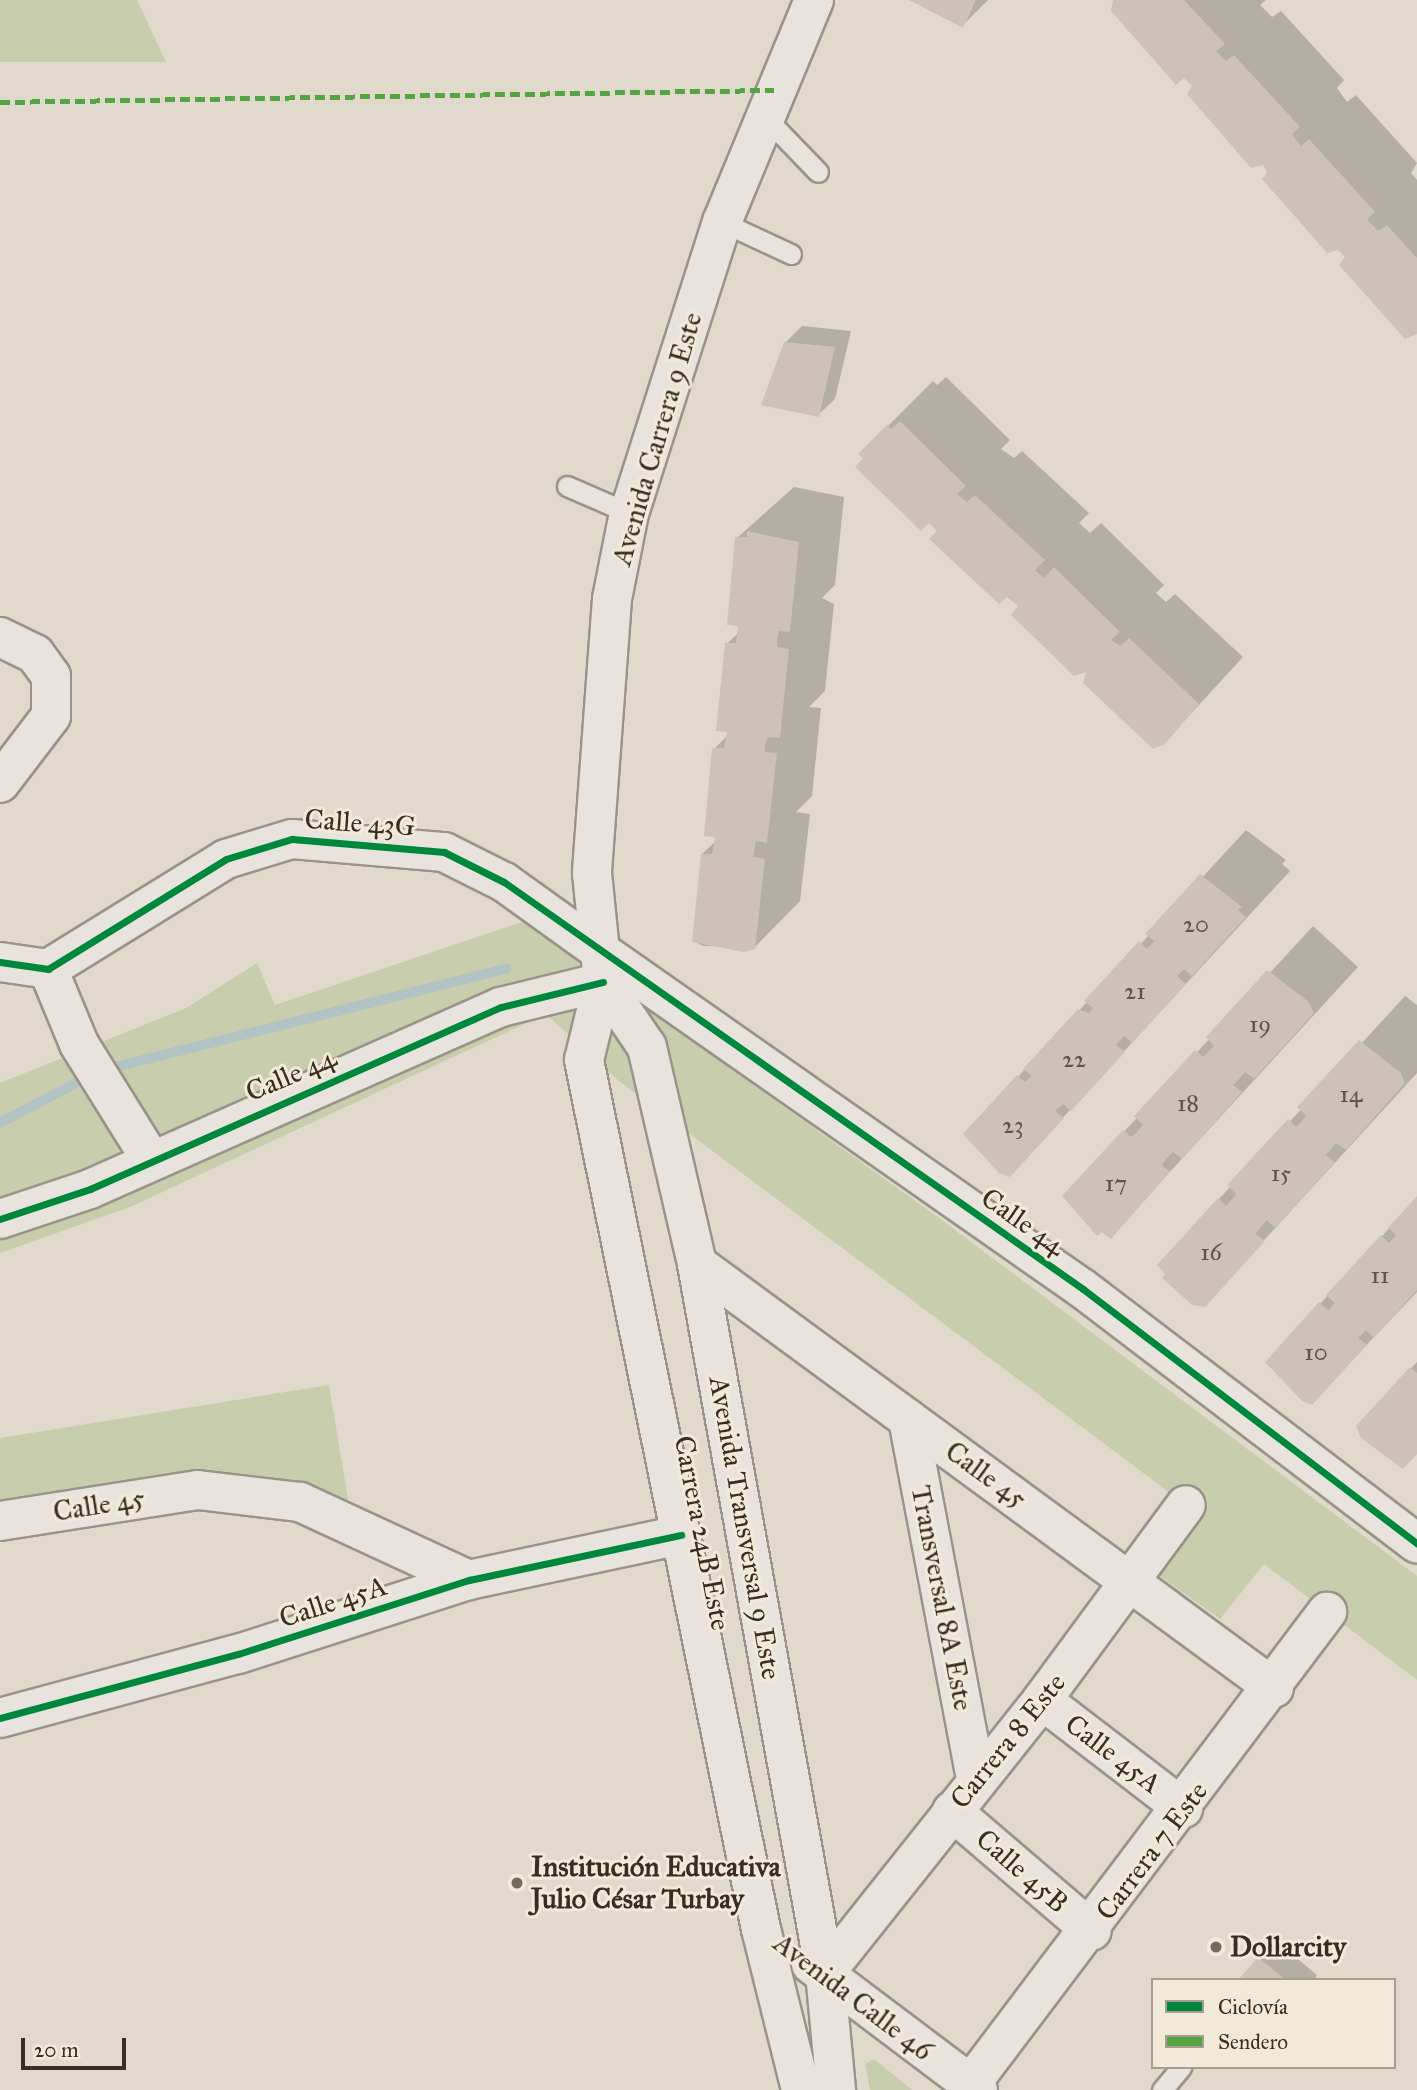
<!DOCTYPE html>
<meta charset="utf-8">
<style>
body{margin:0}
#map{position:relative;width:1417px;height:2090px;overflow:hidden;background:#e1dacc;font-family:"IM FELL Great Primer",serif}
div>[style]{position:absolute}
[style*='--x']{left:calc(var(--x)*1px);top:calc(var(--y)*1px);width:calc(var(--w)*1px);rotate:calc(var(--a)*1deg)}
.green>*{inset:0;background:#c8cdae}
.shadow>*{inset:0;background:#0003}
.stream>*{height:10px;margin:-5px;padding:0 5px;transform-origin:5px;border-radius:5px;background:#b2c3c3}
.building>*{inset:0;background:#cec1b6}
.roads{filter:drop-shadow(2px 0 #99938a) drop-shadow(-2px 0 #99938a) drop-shadow(0 2px #99938a) drop-shadow(0 -2px #99938a)}
.lane>*{height:19px;margin:-9.5px;padding:0 9.5px;transform-origin:9.5px;border-radius:9.5px;background:#e8e4dd}
.street>*{height:38px;margin:-19px;padding:0 19px;transform-origin:19px;border-radius:19px;background:#e8e4dd}
.secondary>*{height:38px;margin:-19px;padding:0 19px;transform-origin:19px;border-radius:19px;background:#e8e4dd}
.quiet>*{height:5px;margin-top:-2.5px;transform-origin:0;background:repeating-linear-gradient(90deg,#54a442 0 10px,transparent 0 15px)}
.cycleway>*{height:7px;margin:-3.5px;padding:0 3.5px;transform-origin:3.5px;border-radius:3.5px;background:#00873e}
.dots>*{width:19px;height:19px;translate:-50% -50%;box-sizing:border-box;border:4px solid #f1ead8;border-radius:50%}
span{translate:-50% -50%;white-space:nowrap;text-align:center;line-height:1.15;-webkit-text-stroke:6px #f1ead8;paint-order:stroke}
.number-label{font-size:24px;color:#61544c}
.number-label span{-webkit-text-stroke-width:0}
.street-label{font-size:28px;color:#3a2c25}
.poi-label{font-size:28px;color:#3a2c25;font-weight:700}
.left{translate:0 -50%;text-align:left}
.legend{position:absolute;left:1151px;top:1978px;width:245px;height:91px;box-sizing:border-box;background:#f1ead8;border:2px solid #a89e90;margin:0;padding:9px 12px;list-style:none;font-size:21px;color:#3a2c25}
.legend li{display:flex;align-items:center;gap:14px;height:35px}
.legend b{width:35px;border:2px solid #a89e90}
.scale{position:absolute;left:21px;top:2038px;width:105px;height:32px;box-sizing:border-box;border:4px solid #3a2c25;border-top:0;padding-left:9px;font-size:21px;line-height:24px;white-space:nowrap;color:#3a2c25;-webkit-text-stroke:5px #f1ead8;paint-order:stroke}
</style>
<div id="map">
<div class="green">
<i style="clip-path:polygon(0 0,137px 0,166px 62px,0 62px)"></i>
<i style="clip-path:polygon(525px 921px,939px 1218px,1417px 1576px,1417px 1680px,1264px 1564px,1220px 1619px,1143px 1564px,1186px 1505px,619px 1081px,546px 1014px,130px 1207px,0 1253px,0 1083px,186px 1008px,257px 963px,275px 1005px)"></i>
<i style="clip-path:polygon(329px 1385px,350px 1511px,299px 1490px,0 1513px,0 1438px)"></i>
<i style="clip-path:polygon(874px 2059px,912px 2090px,870px 2090px,865px 2064px)"></i>
</div>
<div class="shadow">
<i style="clip-path:polygon(910px 0,988px 0,962px 26px)"></i>
<i style="clip-path:polygon(1116px 0,1266px 0,1260px 5px,1272px 17px,1281px 11px,1344px 80px,1337px 88px,1347px 102px,1356px 95px,1417px 163px,1411px 173px,1417px 180px,1417px 332px)"></i>
<i style="clip-path:polygon(802px 326px,851px 331px,835px 399px,818px 415px,785px 343px)"></i>
<i style="clip-path:polygon(946px 377px,1010px 440px,1001px 449px,1014px 458px,1022px 451px,1089px 513px,1079px 523px,1090px 533px,1101px 523px,1164px 585px,1156px 593px,1166px 602px,1175px 594px,1243px 657px,1164px 743px,940px 531px,888px 426px,933px 381px,937px 385px)"></i>
<i style="clip-path:polygon(794px 487px,844px 497px,835px 585px,822px 598px,834px 604px,825px 691px,809px 707px,821px 708px,812px 796px,796px 812px,810px 814px,800px 901px,755px 947px,703px 946px,694px 941px,702px 854px,716px 841px,714px 749px,729px 734px,727px 644px,739px 632px,737px 538px)"></i>
<i style="clip-path:polygon(1246px 830px,1286px 860px,1282px 864px,1290px 871px,1010px 1175px,965px 1134px)"></i>
<i style="clip-path:polygon(1313px 926px,1358px 967px,1111px 1236px,1065px 1196px)"></i>
<i style="clip-path:polygon(1405px 996px,1417px 1005px,1417px 1073px,1204px 1306px,1219px 1199px)"></i>
<i style="clip-path:polygon(1417px 1198px,1417px 1292px,1312px 1402px,1267px 1362px)"></i>
<i style="clip-path:polygon(1417px 1362px,1417px 1453px,1358px 1427px)"></i>
<i style="clip-path:polygon(1276px 1941px,1317px 1975px,1314px 1980px,1240px 1980px)"></i>
</div>
<div class="stream">
<i style="--x:0;--y:1123;--w:112;--a:-27.7"></i>
<i style="--x:99;--y:1071;--w:420;--a:-14.1"></i>
</div>
<div class="building">
<i style="clip-path:polygon(909px 0,976px 0,963px 28px)"></i>
<i style="clip-path:polygon(1113px 0,1184px 0,1225px 44px,1216px 51px,1226px 61px,1234px 55px,1300px 127px,1292px 134px,1301px 146px,1309px 139px,1375px 212px,1367px 219px,1378px 231px,1387px 225px,1417px 258px,1417px 334px,1405px 339px,1339px 265px,1345px 257px,1338px 250px,1327px 253px,1262px 179px,1267px 172px,1263px 165px,1251px 168px,1187px 94px,1192px 86px,1184px 78px,1176px 85px,1111px 11px)"></i>
<i style="clip-path:polygon(784px 342px,835px 347px,819px 417px,761px 405px)"></i>
<i style="clip-path:polygon(900px 421px,966px 486px,957px 494px,967px 502px,975px 495px,1045px 560px,1035px 570px,1044px 578px,1054px 567px,1120px 632px,1111px 640px,1120px 646px,1129px 638px,1199px 704px,1165px 744px,1153px 749px,1083px 683px,1086px 672px,1074px 676px,1011px 615px,1018px 606px,1007px 597px,999px 604px,929px 539px,937px 531px,929px 523px,921px 531px,855px 467px,863px 458px,858px 454px,887px 425px,891px 429px)"></i>
<i style="clip-path:polygon(747px 531px,799px 542px,790px 632px,779px 631px,777px 639px,777px 647px,789px 649px,780px 738px,768px 737px,765px 744px,765px 752px,777px 753px,767px 843px,756px 841px,753px 857px,765px 859px,755px 949px,744px 952px,692px 942px,701px 854px,712px 854px,715px 837px,704px 836px,712px 748px,724px 748px,727px 732px,716px 731px,725px 643px,736px 643px,738px 626px,727px 625px,735px 537px,747px 537px)"></i>
<i style="clip-path:polygon(1200px 874px,1242px 907px,1238px 910px,1246px 917px,1192px 976px,1184px 969px,1177px 976px,1186px 984px,1132px 1043px,1124px 1036px,1116px 1045px,1125px 1052px,1071px 1111px,1063px 1104px,1055px 1111px,1064px 1118px,1010px 1177px,999px 1173px,963px 1134px,1017px 1075px,1025px 1082px,1032px 1076px,1023px 1069px,1078px 1009px,1089px 1013px,1093px 1008px,1084px 1001px,1139px 941px,1147px 949px,1154px 941px,1145px 934px)"></i>
<i style="clip-path:polygon(1267px 970px,1309px 1002px,1314px 1013px,1254px 1079px,1245px 1072px,1239px 1079px,1233px 1085px,1242px 1092px,1182px 1159px,1173px 1152px,1167px 1158px,1162px 1165px,1170px 1172px,1111px 1239px,1102px 1232px,1097px 1236px,1062px 1196px,1123px 1130px,1131px 1137px,1137px 1132px,1143px 1125px,1134px 1116px,1195px 1050px,1203px 1057px,1214px 1046px,1206px 1037px)"></i>
<i style="clip-path:polygon(1359px 1040px,1400px 1072px,1405px 1083px,1346px 1150px,1336px 1143px,1326px 1155px,1335px 1162px,1275px 1228px,1267px 1220px,1255px 1234px,1265px 1241px,1205px 1307px,1192px 1305px,1162px 1278px,1165px 1274px,1157px 1265px,1218px 1198px,1226px 1206px,1236px 1194px,1227px 1185px,1288px 1119px,1296px 1127px,1302px 1121px,1306px 1116px,1297px 1107px)"></i>
<i style="clip-path:polygon(1417px 1196px,1417px 1290px,1374px 1338px,1366px 1330px,1358px 1338px,1367px 1345px,1312px 1405px,1302px 1401px,1265px 1362px,1319px 1302px,1328px 1310px,1335px 1303px,1326px 1295px,1381px 1235px,1389px 1243px,1396px 1235px,1388px 1228px)"></i>
<i style="clip-path:polygon(1410px 1367px,1417px 1373px,1417px 1454px,1403px 1469px,1361px 1438px,1356px 1426px)"></i>
<i style="clip-path:polygon(1258px 1957px,1286px 1980px,1238px 1980px)"></i>
</div>
<div class="roads">
<div class="lane">
<i style="--x:763;--y:115;--w:79;--a:46"></i>
<i style="--x:722;--y:222;--w:76;--a:24.9"></i>
<i style="--x:567;--y:486;--w:68;--a:23.5"></i>
<i style="--x:1162;--y:2090;--w:30;--a:-50"></i>
</div>
<div class="street">
<i style="--x:0;--y:637;--w:39;--a:26"></i>
<i style="--x:35;--y:654;--w:27;--a:54"></i>
<i style="--x:51;--y:676;--w:40;--a:90"></i>
<i style="--x:51;--y:716;--w:84;--a:127.3"></i>
<i style="--x:0;--y:962;--w:49;--a:8.3"></i>
<i style="--x:48;--y:969;--w:209;--a:-31.7"></i>
<i style="--x:226;--y:859;--w:69;--a:-16.9"></i>
<i style="--x:292;--y:839;--w:153;--a:4.9"></i>
<i style="--x:444;--y:852;--w:67;--a:26.6"></i>
<i style="--x:504;--y:882;--w:113;--a:35.7"></i>
<i style="--x:48;--y:969;--w:81;--a:67.5"></i>
<i style="--x:79;--y:1044;--w:134;--a:58.1"></i>
<i style="--x:0;--y:1219;--w:95;--a:-18.4"></i>
<i style="--x:90;--y:1189;--w:449;--a:-23.9"></i>
<i style="--x:501;--y:1007;--w:105;--a:-13.8"></i>
<i style="--x:697;--y:1264;--w:716;--a:36.31"></i>
<i style="--x:908;--y:1419;--w:365;--a:79.3"></i>
<i style="--x:0;--y:1521;--w:200;--a:-8.9"></i>
<i style="--x:198;--y:1490;--w:103;--a:6.7"></i>
<i style="--x:300;--y:1502;--w:186;--a:24.8"></i>
<i style="--x:1042;--y:1700;--w:178;--a:37.5"></i>
<i style="--x:0;--y:1718;--w:246;--a:-15.1"></i>
<i style="--x:238;--y:1654;--w:243;--a:-17.8"></i>
<i style="--x:469;--y:1580;--w:217;--a:-12"></i>
<i style="--x:952;--y:1811;--w:184;--a:40.6"></i>
<i style="--x:825;--y:1973;--w:349;--a:-51.5"></i>
<i style="--x:1042;--y:1700;--w:242;--a:-53.6"></i>
<i style="--x:970;--y:2085;--w:593;--a:-52.96"></i>
</div>
<div class="secondary">
<i style="--x:814;--y:0;--w:240;--a:112.5"></i>
<i style="--x:722;--y:222;--w:305;--a:107.7"></i>
<i style="--x:629;--y:513;--w:88;--a:101.2"></i>
<i style="--x:612;--y:599;--w:275;--a:94.2"></i>
<i style="--x:592;--y:873;--w:110;--a:84.2"></i>
<i style="--x:603;--y:982;--w:78;--a:55.9"></i>
<i style="--x:647;--y:1047;--w:223;--a:77"></i>
<i style="--x:697;--y:1264;--w:720;--a:79.77"></i>
<i style="--x:825;--y:1973;--w:118;--a:84.6"></i>
<i style="--x:596;--y:948;--w:595;--a:35"></i>
<i style="--x:1083;--y:1289;--w:420;--a:37.3"></i>
<i style="--x:603;--y:982;--w:80;--a:103.7"></i>
<i style="--x:584;--y:1060;--w:887;--a:78.49"></i>
<i style="--x:761;--y:1929;--w:166;--a:76"></i>
<i style="--x:811;--y:1964;--w:209;--a:37"></i>
</div>
</div>
<div class="quiet">
<i style="--x:0;--y:102;--w:774;--a:-0.89"></i>
</div>
<div class="cycleway">
<i style="--x:0;--y:962;--w:49;--a:8.3"></i>
<i style="--x:48;--y:969;--w:209;--a:-31.7"></i>
<i style="--x:226;--y:859;--w:69;--a:-16.9"></i>
<i style="--x:292;--y:839;--w:153;--a:4.9"></i>
<i style="--x:444;--y:852;--w:67;--a:26.6"></i>
<i style="--x:504;--y:882;--w:708;--a:35.1"></i>
<i style="--x:1083;--y:1289;--w:420;--a:37.3"></i>
<i style="--x:0;--y:1219;--w:95;--a:-18.4"></i>
<i style="--x:90;--y:1189;--w:449;--a:-23.9"></i>
<i style="--x:501;--y:1007;--w:105;--a:-13.8"></i>
<i style="--x:0;--y:1718;--w:246;--a:-15.1"></i>
<i style="--x:238;--y:1654;--w:243;--a:-17.8"></i>
<i style="--x:469;--y:1580;--w:217;--a:-12"></i>
</div>
<div class="dots">
<i style="left:517px;top:1883px;background:#74695f"></i>
<i style="left:1216px;top:1947px;background:#74695f"></i>
</div>
<div class="number-label">
<span style="left:1196px;top:925px">20</span>
<span style="left:1135px;top:992px">21</span>
<span style="left:1260px;top:1025px">19</span>
<span style="left:1074px;top:1060px">22</span>
<span style="left:1351px;top:1095px">14</span>
<span style="left:1188px;top:1104px">18</span>
<span style="left:1013px;top:1126px">23</span>
<span style="left:1281px;top:1174px">15</span>
<span style="left:1116px;top:1184px">17</span>
<span style="left:1211px;top:1253px">16</span>
<span style="left:1380px;top:1276px">11</span>
<span style="left:1316px;top:1353px">10</span>
</div>
<div class="street-label">
<span style="left:657px;top:439px;rotate:-74deg">Avenida Carrera 9 Este</span>
<span style="left:360px;top:823px;rotate:4deg">Calle 43G</span>
<span style="left:291px;top:1075px;rotate:-23deg">Calle 44</span>
<span style="left:1023px;top:1222px;rotate:35deg">Calle 44</span>
<span style="left:986px;top:1475px;rotate:36deg">Calle 45</span>
<span style="left:99px;top:1505px;rotate:-9deg">Calle 45</span>
<span style="left:745px;top:1528px;rotate:80deg">Avenida Transversal 9 Este</span>
<span style="left:702px;top:1533px;rotate:79deg">Carrera 24B Este</span>
<span style="left:942px;top:1598px;rotate:79deg">Transversal 8A Este</span>
<span style="left:333px;top:1602px;rotate:-18deg">Calle 45A</span>
<span style="left:1008px;top:1741px;rotate:-51deg">Carrera 8 Este</span>
<span style="left:1113px;top:1754px;rotate:37deg">Calle 45A</span>
<span style="left:1152px;top:1851px;rotate:-53deg">Carrera 7 Este</span>
<span style="left:1022px;top:1871px;rotate:41deg">Calle 45B</span>
<span style="left:853px;top:1997px;rotate:37deg">Avenida Calle 46</span>
</div>
<div class="poi-label">
<span class="left" style="left:531px;top:1883px">Institución Educativa<br>Julio César Turbay</span>
<span class="left" style="left:1230px;top:1947px">Dollarcity</span>
</div>
<ul class="legend">
<li><b style="height:9px;background:#00873e"></b>Ciclovía</li>
<li><b style="height:9px;background:#54a442"></b>Sendero</li>
</ul>
<div class="scale">20 m</div>
</div>
